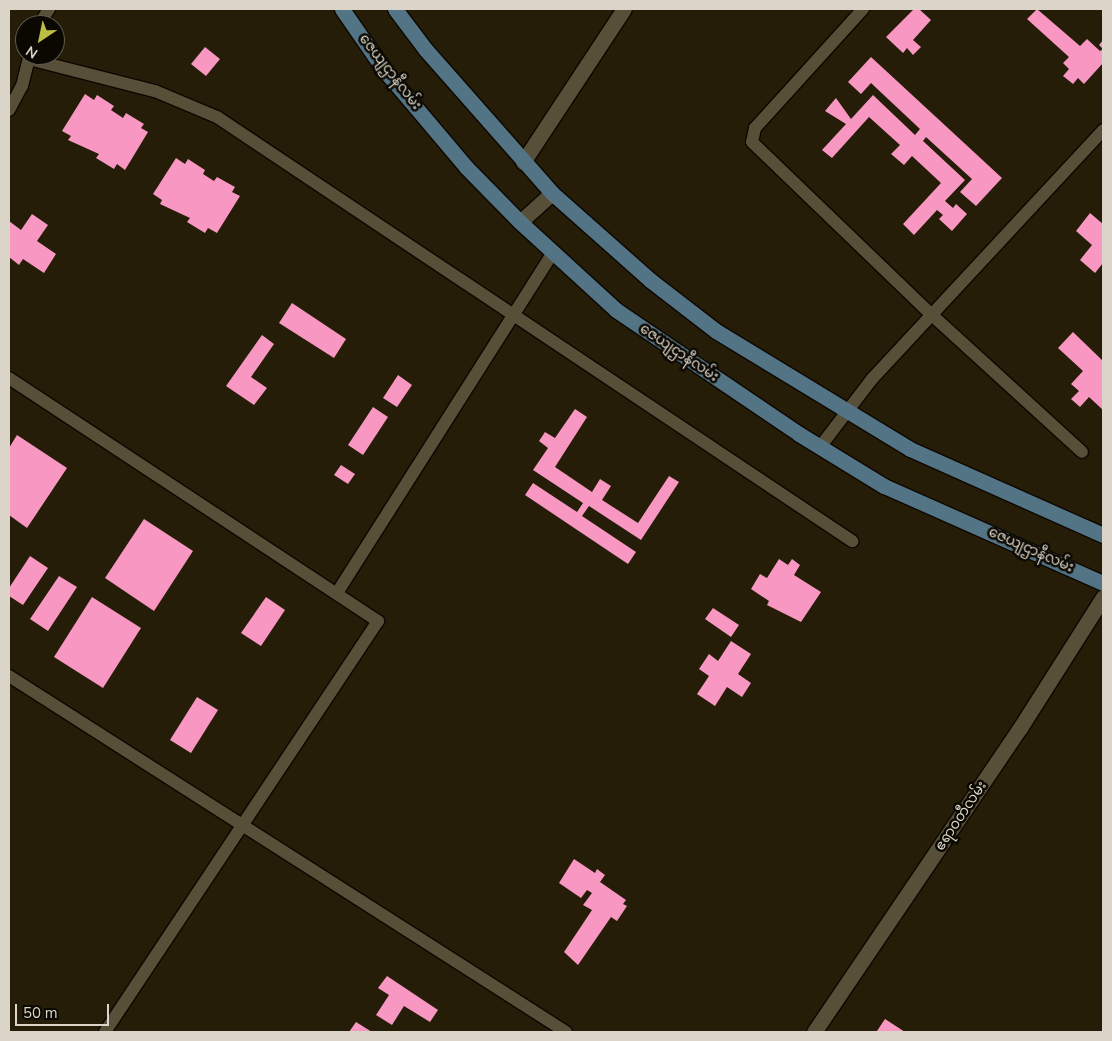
<!DOCTYPE html>
<meta charset="utf-8">
<style>
body{margin:0}
#map{position:relative;width:1112px;height:1041px;overflow:hidden;background:#251d08;font-family:"Nunito Sans","Noto Sans Myanmar",sans-serif}
div>[style]{position:absolute}
[style*='--x']{left:calc(var(--x)*1px);top:calc(var(--y)*1px);width:calc(var(--w)*1px);rotate:calc(var(--a)*1deg)}
.building>*{inset:0;background:#f897c2}
.roads{filter:drop-shadow(1px 0 #0e0700) drop-shadow(-1px 0 #0e0700) drop-shadow(0 1px #0e0700) drop-shadow(0 -1px #0e0700)}
.minor>*{height:12px;margin:-6px;padding:0 6px;transform-origin:6px;border-radius:6px;background:#584f39}
.tertiary>*{height:15px;margin:-7.5px;padding:0 7.5px;transform-origin:7.5px;border-radius:7.5px;background:#584f39}
.secondary>*{height:15px;margin:-7.5px;padding:0 7.5px;transform-origin:7.5px;border-radius:7.5px;background:#584f39}
.primary>*{height:15px;margin:-7.5px;padding:0 7.5px;transform-origin:7.5px;border-radius:7.5px;background:#537485}
span{translate:-50% -50%;white-space:nowrap;text-align:center;line-height:1.15;-webkit-text-stroke:5px #0b0802;paint-order:stroke}
.street-label{font-size:14px;color:#dad5c8}
.frame{position:absolute;inset:0;border:10px solid #dad5c8;pointer-events:none}
.north{position:absolute;left:15px;top:15px;width:50px;height:50px;box-sizing:border-box;background:#0b0802;border:1px solid #5e5a51;border-radius:50%;rotate:214deg;font-size:14px;font-weight:700;line-height:20px;text-align:center;color:#dad5c8}
.north::after{content:'';display:block;margin:auto;width:18px;height:22px;background:#bcbf44;clip-path:polygon(50% 0,100% 100%,50% 72%,0 100%)}
.scale{position:absolute;left:15px;top:1004px;width:94px;height:22px;box-sizing:border-box;border:2px solid #dad5c8;border-top:0;padding-left:6px;font-size:15px;line-height:18px;white-space:nowrap;color:#dad5c8;-webkit-text-stroke:4px #0b0802;paint-order:stroke}
</style>
<div id="map">
<div class="building">
<i style="clip-path:polygon(914px 9px,919px 9px,931px 20px,913px 40px,921px 47px,913px 55px,907px 48px,903px 53px,886px 37px)"></i>
<i style="clip-path:polygon(1037px 9px,1080px 46px,1087px 39px,1100px 51px,1103px 49px,1099px 45px,1103px 40px,1103px 63px,1084px 84px,1078px 78px,1073px 84px,1063px 76px,1069px 69px,1063px 63px,1069px 57px,1027px 19px)"></i>
<i style="clip-path:polygon(205px 47px,220px 59px,206px 76px,191px 64px)"></i>
<i style="clip-path:polygon(871px 57px,1002px 178px,976px 206px,960px 192px,972px 179px,926px 137px,923px 141px,965px 180px,945px 201px,953px 208px,956px 204px,967px 214px,952px 231px,939px 219px,943px 215px,937px 210px,914px 235px,903px 224px,941px 183px,912px 156px,904px 165px,891px 154px,900px 145px,869px 117px,832px 158px,822px 150px,846px 124px,825px 111px,836px 98px,851px 119px,873px 95px,915px 135px,920px 129px,871px 83px,861px 94px,848px 82px)"></i>
<i style="clip-path:polygon(85px 94px,94px 100px,97px 95px,114px 106px,111px 110px,123px 118px,126px 113px,144px 124px,141px 128px,148px 132px,125px 170px,117px 164px,114px 169px,96px 158px,99px 154px,68px 140px,71px 136px,62px 131px)"></i>
<i style="clip-path:polygon(176px 158px,185px 164px,188px 159px,205px 170px,203px 174px,214px 181px,217px 177px,235px 187px,232px 192px,240px 196px,217px 233px,208px 228px,205px 233px,187px 222px,190px 218px,160px 204px,162px 200px,153px 194px)"></i>
<i style="clip-path:polygon(1090px 213px,1103px 224px,1103px 263px,1095px 273px,1080px 260px,1092px 245px,1076px 231px)"></i>
<i style="clip-path:polygon(32px 214px,48px 225px,37px 241px,56px 254px,44px 273px,23px 259px,19px 265px,9px 257px,9px 221px,21px 230px)"></i>
<i style="clip-path:polygon(292px 303px,346px 339px,334px 358px,279px 323px)"></i>
<i style="clip-path:polygon(1073px 332px,1103px 361px,1103px 410px,1089px 397px,1080px 407px,1071px 399px,1079px 391px,1071px 384px,1083px 371px,1058px 348px)"></i>
<i style="clip-path:polygon(262px 335px,274px 344px,251px 377px,267px 388px,254px 405px,226px 386px)"></i>
<i style="clip-path:polygon(398px 375px,412px 385px,397px 407px,383px 398px)"></i>
<i style="clip-path:polygon(373px 407px,388px 417px,363px 455px,348px 445px)"></i>
<i style="clip-path:polygon(575px 409px,587px 417px,555px 467px,592px 492px,600px 479px,611px 486px,602px 500px,638px 523px,669px 476px,679px 482px,641px 540px,589px 506px,582px 516px,636px 552px,628px 564px,525px 495px,533px 483px,577px 512px,583px 503px,533px 470px,548px 448px,539px 441px,545px 432px,555px 438px)"></i>
<i style="clip-path:polygon(17px 435px,67px 468px,27px 528px,9px 515px,9px 448px)"></i>
<i style="clip-path:polygon(341px 465px,355px 474px,348px 484px,334px 475px)"></i>
<i style="clip-path:polygon(144px 519px,193px 551px,154px 611px,105px 578px)"></i>
<i style="clip-path:polygon(30px 556px,48px 568px,23px 605px,9px 596px,9px 588px)"></i>
<i style="clip-path:polygon(779px 559px,788px 565px,792px 559px,800px 565px,794px 575px,821px 592px,801px 622px,767px 605px,769px 601px,751px 589px,760px 574px,767px 578px)"></i>
<i style="clip-path:polygon(59px 576px,77px 587px,48px 631px,30px 619px)"></i>
<i style="clip-path:polygon(92px 597px,141px 628px,103px 688px,54px 657px)"></i>
<i style="clip-path:polygon(266px 597px,285px 610px,261px 646px,241px 633px)"></i>
<i style="clip-path:polygon(713px 608px,739px 625px,731px 637px,705px 619px)"></i>
<i style="clip-path:polygon(731px 641px,751px 654px,738px 674px,751px 683px,742px 697px,727px 687px,715px 706px,697px 694px,709px 676px,699px 669px,709px 654px,718px 661px)"></i>
<i style="clip-path:polygon(197px 697px,218px 710px,191px 753px,170px 740px)"></i>
<i style="clip-path:polygon(574px 859px,595px 873px,597px 869px,605px 875px,600px 882px,626px 900px,623px 904px,627px 906px,617px 921px,611px 917px,578px 965px,564px 952px,592px 910px,583px 905px,592px 893px,587px 890px,581px 898px,559px 883px)"></i>
<i style="clip-path:polygon(387px 976px,438px 1010px,430px 1022px,404px 1006px,392px 1025px,376px 1015px,389px 995px,378px 988px)"></i>
<i style="clip-path:polygon(885px 1019px,905px 1032px,877px 1031px)"></i>
<i style="clip-path:polygon(356px 1022px,372px 1032px,349px 1032px)"></i>
</div>
<div class="roads">
<div class="minor">
<i style="--x:863;--y:9;--w:161;--a:132.2"></i>
<i style="--x:755;--y:128;--w:14;--a:102"></i>
<i style="--x:752;--y:142;--w:250;--a:43.9"></i>
<i style="--x:932;--y:315;--w:203;--a:42.4"></i>
<i style="--x:39;--y:25;--w:19;--a:-58"></i>
<i style="--x:29;--y:59;--w:130;--a:14.3"></i>
<i style="--x:155;--y:91;--w:67;--a:22.8"></i>
<i style="--x:217;--y:117;--w:764;--a:33.73"></i>
<i style="--x:9;--y:110;--w:27;--a:-62"></i>
<i style="--x:22;--y:86;--w:32;--a:-76"></i>
<i style="--x:9;--y:378;--w:442;--a:33.4"></i>
<i style="--x:378;--y:621;--w:493;--a:123.6"></i>
<i style="--x:820;--y:447;--w:86;--a:-52.6"></i>
<i style="--x:872;--y:379;--w:340;--a:-47.1"></i>
<i style="--x:337;--y:593;--w:404;--a:-57.6"></i>
<i style="--x:9;--y:676;--w:661;--a:32.58"></i>
</div>
<div class="tertiary">
<i style="--x:523;--y:162;--w:183;--a:-56.6"></i>
<i style="--x:814;--y:1032;--w:367;--a:-55.9"></i>
<i style="--x:1020;--y:728;--w:155;--a:-57.6"></i>
</div>
<div class="secondary">
<i style="--x:520;--y:222;--w:43;--a:-42.2"></i>
</div>
<div class="primary">
<i style="--x:342;--y:9;--w:75;--a:55.3"></i>
<i style="--x:385;--y:71;--w:126;--a:49.8"></i>
<i style="--x:466;--y:167;--w:77;--a:45.5"></i>
<i style="--x:520;--y:222;--w:130;--a:42.5"></i>
<i style="--x:616;--y:310;--w:221;--a:34.1"></i>
<i style="--x:799;--y:434;--w:100;--a:31.5"></i>
<i style="--x:884;--y:486;--w:240;--a:23.9"></i>
<i style="--x:395;--y:9;--w:51;--a:52.9"></i>
<i style="--x:426;--y:50;--w:191;--a:48.6"></i>
<i style="--x:552;--y:193;--w:131;--a:41.6"></i>
<i style="--x:650;--y:280;--w:83;--a:37.7"></i>
<i style="--x:716;--y:331;--w:227;--a:31.3"></i>
<i style="--x:910;--y:449;--w:211;--a:24"></i>
</div>
</div>
<div class="street-label">
<span style="left:390px;top:72px;rotate:52deg">ဇေယျဌာနီလမ်း</span>
<span style="left:679px;top:353px;rotate:34deg">ဇေယျဌာနီလမ်း</span>
<span style="left:1031px;top:550px;rotate:24deg">ဇေယျဌာနီလမ်း</span>
<span style="left:961px;top:816px;rotate:-56deg">ဧရာဝတီလမ်း</span>
</div>
<div class="frame"></div>
<div class="north">N</div>
<div class="scale">50 m</div>
</div>
